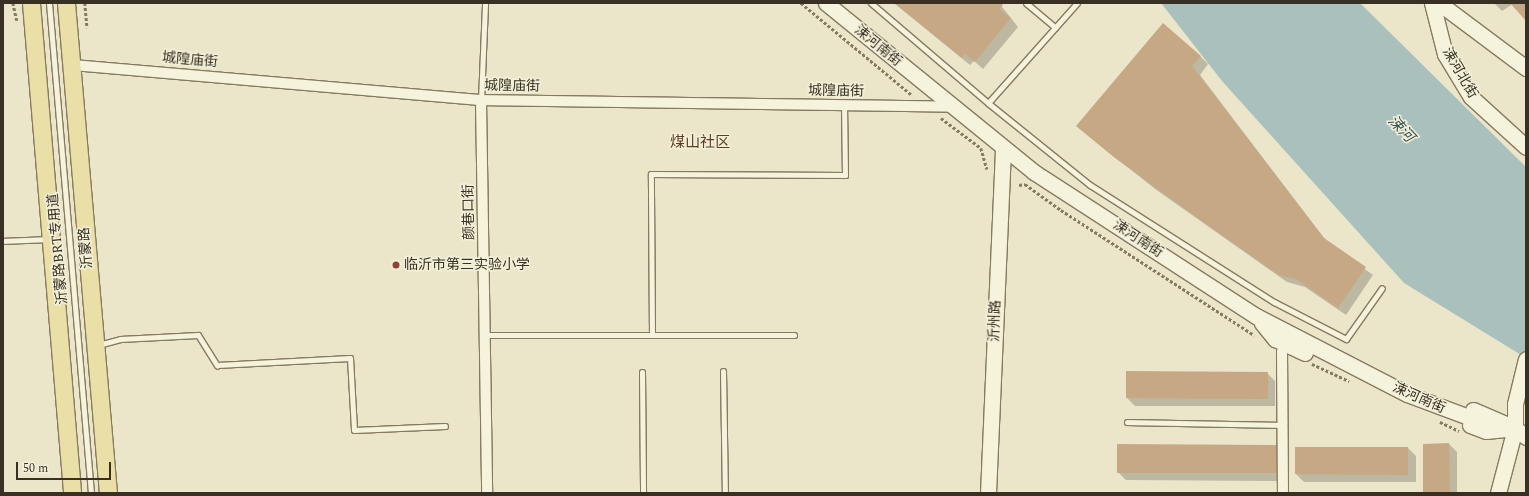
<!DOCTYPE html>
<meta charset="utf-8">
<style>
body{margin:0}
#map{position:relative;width:1529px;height:496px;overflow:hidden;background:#ebe6ca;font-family:Spectral,"Noto Sans SC",serif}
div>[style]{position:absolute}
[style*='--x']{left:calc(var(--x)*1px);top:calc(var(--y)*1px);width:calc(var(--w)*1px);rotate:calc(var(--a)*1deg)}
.water>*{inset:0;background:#aac0bd}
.shadow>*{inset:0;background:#0003}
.building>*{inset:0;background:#c6a984}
.path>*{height:2.5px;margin-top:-1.25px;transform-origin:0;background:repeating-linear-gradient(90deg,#867a60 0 3px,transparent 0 5px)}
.roads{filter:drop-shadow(1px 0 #867a60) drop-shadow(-1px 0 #867a60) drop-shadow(0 1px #867a60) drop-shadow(0 -1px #867a60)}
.lane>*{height:5px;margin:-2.5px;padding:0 2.5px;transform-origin:2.5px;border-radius:2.5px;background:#f6f3dd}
.street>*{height:10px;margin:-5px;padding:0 5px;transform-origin:5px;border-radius:5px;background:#f6f3dd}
.secondary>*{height:15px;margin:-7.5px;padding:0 7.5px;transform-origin:7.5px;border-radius:7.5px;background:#f6f3dd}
.primary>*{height:17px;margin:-8.5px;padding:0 8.5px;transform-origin:8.5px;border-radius:8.5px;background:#eadfa6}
.dots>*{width:11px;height:11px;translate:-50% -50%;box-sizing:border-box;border:2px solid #f3f0d9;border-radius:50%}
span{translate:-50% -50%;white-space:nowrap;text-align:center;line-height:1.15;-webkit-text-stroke:3px #f3f0d9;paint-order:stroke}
.street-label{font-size:14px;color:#383022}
.poi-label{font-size:14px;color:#383022}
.left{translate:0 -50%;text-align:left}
.water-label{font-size:15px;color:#335356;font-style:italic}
.neighbourhood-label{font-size:15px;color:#613b25}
.frame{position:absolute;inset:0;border:4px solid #383022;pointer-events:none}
.scale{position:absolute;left:16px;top:462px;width:95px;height:18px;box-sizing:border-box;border:2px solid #383022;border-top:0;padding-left:5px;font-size:12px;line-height:14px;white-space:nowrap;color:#383022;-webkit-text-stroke:3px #f3f0d9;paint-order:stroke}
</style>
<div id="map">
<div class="water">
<i style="clip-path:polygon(1161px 3px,1360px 3px,1526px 167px,1526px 358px,1404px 283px,1222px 81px)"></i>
</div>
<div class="shadow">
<i style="clip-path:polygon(894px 3px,999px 3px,1018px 27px,983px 69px,974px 61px,970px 65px)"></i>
<i style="clip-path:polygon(1494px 3px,1526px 3px,1526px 20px,1513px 4px,1502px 11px)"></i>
<i style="clip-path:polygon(1200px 56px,1208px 64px,1200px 75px,1327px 242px,1373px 275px,1346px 315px,1305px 287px,1287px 282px,1155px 189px,1086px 134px)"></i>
<i style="clip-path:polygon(1267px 373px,1275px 381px,1275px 406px,1135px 406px,1127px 398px)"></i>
<i style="clip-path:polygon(1449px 444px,1457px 452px,1457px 493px,1424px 493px)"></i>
<i style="clip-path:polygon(1276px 446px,1284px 454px,1284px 481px,1126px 480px,1118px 472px)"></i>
<i style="clip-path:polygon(1408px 448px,1416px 456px,1416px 482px,1304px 482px,1296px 474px)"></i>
</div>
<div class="building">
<i style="clip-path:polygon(894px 3px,1000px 3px,1003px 5px,999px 9px,1011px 18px,975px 62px,965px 54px,962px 58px)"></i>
<i style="clip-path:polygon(1510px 3px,1526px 3px,1526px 21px)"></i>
<i style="clip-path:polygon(1163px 23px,1201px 56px,1192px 66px,1324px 238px,1366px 267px,1338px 308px,1296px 279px,1279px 275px,1217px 232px,1115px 158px,1076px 126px)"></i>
<i style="clip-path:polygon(1126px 371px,1268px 372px,1268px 399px,1126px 398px)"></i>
<i style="clip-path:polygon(1449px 443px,1450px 493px,1423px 493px,1423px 444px)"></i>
<i style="clip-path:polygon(1117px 444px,1277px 445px,1277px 473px,1117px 473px)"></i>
<i style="clip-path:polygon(1295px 447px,1408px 447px,1408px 475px,1295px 474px)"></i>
</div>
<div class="path">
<i style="--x:13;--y:3;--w:18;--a:77"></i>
<i style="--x:85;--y:3;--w:25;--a:85"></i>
<i style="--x:801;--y:3;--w:144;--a:39.7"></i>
<i style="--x:941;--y:118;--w:50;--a:36.9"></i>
<i style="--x:981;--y:148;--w:22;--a:74"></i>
<i style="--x:1019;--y:185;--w:6;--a:-9"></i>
<i style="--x:1025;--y:184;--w:44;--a:35.8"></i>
<i style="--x:1061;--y:210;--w:230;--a:32.9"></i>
<i style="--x:1312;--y:364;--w:41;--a:24.7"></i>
<i style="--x:1440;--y:422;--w:21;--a:25"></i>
</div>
<div class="roads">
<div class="lane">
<i style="--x:49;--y:3;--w:492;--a:85.1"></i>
<i style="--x:871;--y:3;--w:154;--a:40.5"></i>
<i style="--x:988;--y:103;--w:131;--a:38.8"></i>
<i style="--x:1090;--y:185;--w:218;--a:32.5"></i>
<i style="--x:1274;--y:302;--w:81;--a:27.2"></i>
<i style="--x:1346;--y:339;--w:62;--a:-54.8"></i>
<i style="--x:1026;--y:3;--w:38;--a:40"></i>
<i style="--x:481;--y:100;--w:97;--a:-87.6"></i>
<i style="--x:988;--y:103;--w:134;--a:-48.3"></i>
<i style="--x:3;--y:241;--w:45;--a:-2.5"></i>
<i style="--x:485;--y:335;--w:309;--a:0"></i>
<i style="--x:652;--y:335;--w:161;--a:-90.4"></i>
<i style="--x:651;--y:174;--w:194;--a:0.3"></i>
<i style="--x:845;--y:175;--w:70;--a:-90.8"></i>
<i style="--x:98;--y:345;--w:23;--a:-15"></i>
<i style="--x:120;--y:339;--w:78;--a:-2.9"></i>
<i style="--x:198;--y:335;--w:36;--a:58"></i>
<i style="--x:217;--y:365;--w:133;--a:-3"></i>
<i style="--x:350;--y:358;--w:72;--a:86.8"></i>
<i style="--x:354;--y:430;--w:91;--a:-2.5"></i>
<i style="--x:723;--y:371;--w:122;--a:89.1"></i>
<i style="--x:642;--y:372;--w:121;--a:89.5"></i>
<i style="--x:1127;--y:422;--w:155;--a:1.1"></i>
</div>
<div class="street">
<i style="--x:72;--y:65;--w:410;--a:4.9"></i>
<i style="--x:481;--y:100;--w:472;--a:0.8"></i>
<i style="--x:481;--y:100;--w:393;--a:89.1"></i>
<i style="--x:1282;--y:351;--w:142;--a:89.6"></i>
</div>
<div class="secondary">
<i style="--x:826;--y:3;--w:268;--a:39.1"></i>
<i style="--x:1034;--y:172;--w:265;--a:33"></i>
<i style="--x:1256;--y:316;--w:170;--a:27.3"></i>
<i style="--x:1407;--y:394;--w:80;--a:20.5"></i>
<i style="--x:1432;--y:3;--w:53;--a:75.7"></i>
<i style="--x:1445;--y:54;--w:50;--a:58.8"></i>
<i style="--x:1471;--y:97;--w:74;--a:42.3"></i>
<i style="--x:1439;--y:3;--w:109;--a:36.8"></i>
<i style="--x:1262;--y:323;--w:21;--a:51"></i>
<i style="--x:1275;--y:339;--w:33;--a:25"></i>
<i style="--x:1473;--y:410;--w:46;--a:23.2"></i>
<i style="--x:1515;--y:428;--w:14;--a:39"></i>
<i style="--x:1470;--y:425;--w:17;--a:21"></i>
<i style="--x:1486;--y:431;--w:29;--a:-6"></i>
<i style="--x:988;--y:493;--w:345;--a:-87.5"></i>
<i style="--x:1498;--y:493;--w:67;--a:-75.3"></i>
<i style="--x:1515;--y:428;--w:24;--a:-90"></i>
<i style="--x:1515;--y:404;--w:46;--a:-76.3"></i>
</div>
<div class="primary">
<i style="--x:31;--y:3;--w:492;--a:85.2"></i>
<i style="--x:66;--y:3;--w:492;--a:85.1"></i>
</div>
</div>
<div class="dots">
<i style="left:396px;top:265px;background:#904335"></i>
</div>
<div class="street-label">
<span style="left:878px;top:46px;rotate:39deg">涑河南街</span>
<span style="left:190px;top:60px;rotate:5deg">城隍庙街</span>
<span style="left:1460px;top:73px;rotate:60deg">涑河北街</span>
<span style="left:512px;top:86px;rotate:1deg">城隍庙街</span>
<span style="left:836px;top:91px;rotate:1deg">城隍庙街</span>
<span style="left:469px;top:212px;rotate:-91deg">颜巷口街</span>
<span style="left:1138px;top:239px;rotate:33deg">涑河南街</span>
<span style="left:86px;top:248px;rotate:-95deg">沂蒙路</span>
<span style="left:58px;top:249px;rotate:-95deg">沂蒙路BRT专用道</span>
<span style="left:995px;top:321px;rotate:-88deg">沂州路</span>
<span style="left:1419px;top:398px;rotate:24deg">涑河南街</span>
</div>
<div class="poi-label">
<span class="left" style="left:404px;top:265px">临沂市第三实验小学</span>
</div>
<div class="water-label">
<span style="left:1401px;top:129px;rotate:46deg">涑河</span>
</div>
<div class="neighbourhood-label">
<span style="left:700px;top:143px">煤山社区</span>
</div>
<div class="frame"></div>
<div class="scale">50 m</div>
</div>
